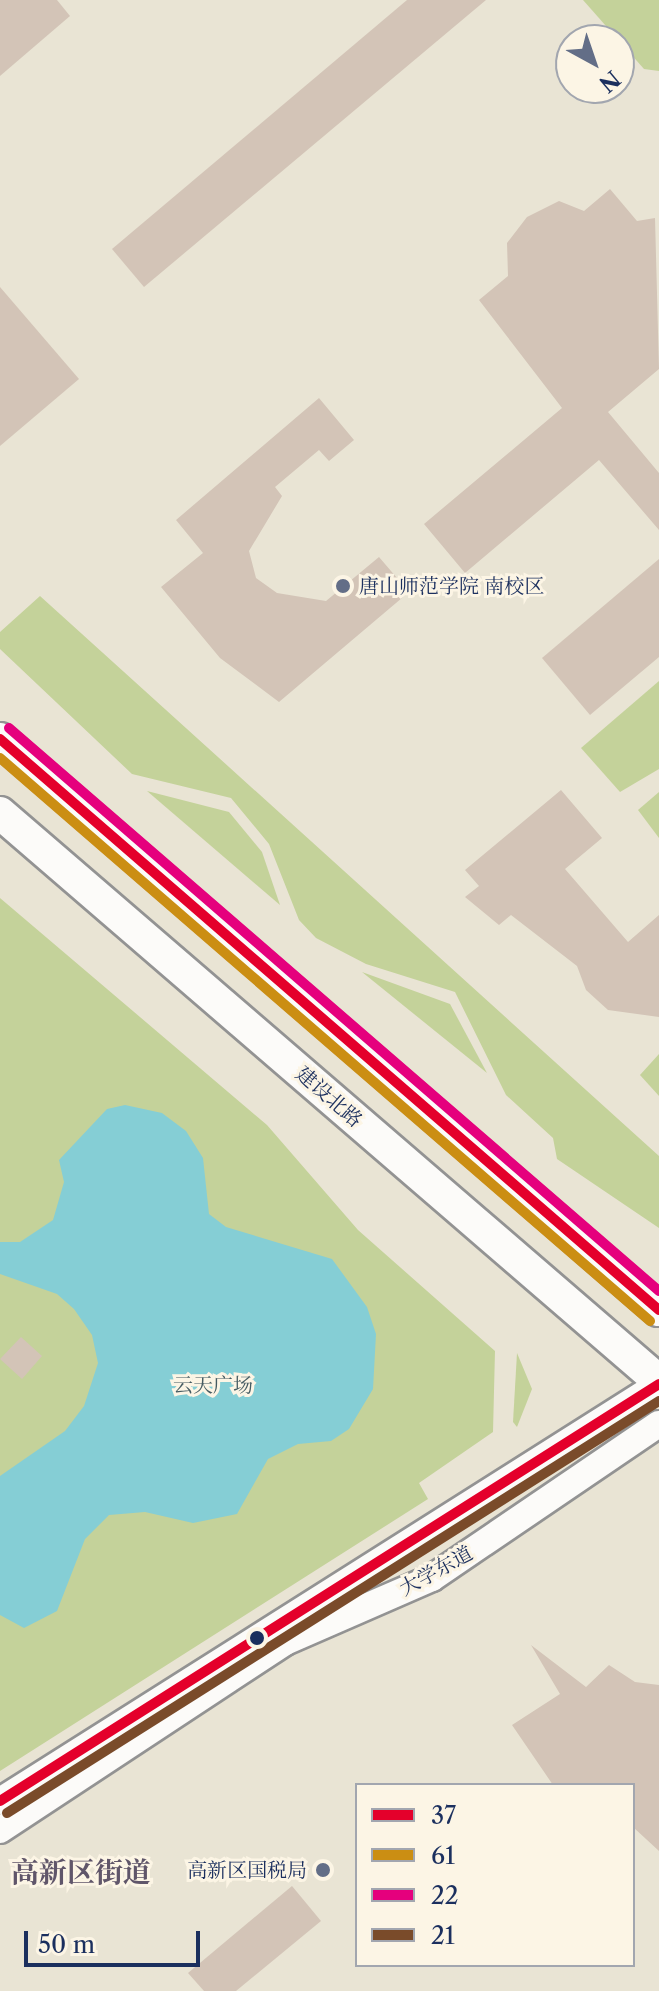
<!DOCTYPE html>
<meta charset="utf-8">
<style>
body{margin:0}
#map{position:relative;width:659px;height:1991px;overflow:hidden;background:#e9e4d4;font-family:"Libre Caslon Text","Noto Serif SC",serif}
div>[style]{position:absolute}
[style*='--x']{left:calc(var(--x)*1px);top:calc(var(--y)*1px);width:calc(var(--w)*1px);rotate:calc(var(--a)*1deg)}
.green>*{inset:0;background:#c4d29a}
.water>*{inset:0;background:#85ced5}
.building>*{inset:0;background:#d3c4b7}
.roads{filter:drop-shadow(2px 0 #939393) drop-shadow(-2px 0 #939393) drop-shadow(0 2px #939393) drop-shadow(0 -2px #939393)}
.tertiary>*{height:26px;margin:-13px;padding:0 13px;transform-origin:13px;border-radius:13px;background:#fcfbf9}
.primary>*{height:32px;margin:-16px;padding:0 16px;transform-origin:16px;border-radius:16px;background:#fcfbf9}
.bus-1>*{height:10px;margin:-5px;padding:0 5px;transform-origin:5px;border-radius:5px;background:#e4002b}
.bus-2>*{height:10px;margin:-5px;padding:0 5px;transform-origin:5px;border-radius:5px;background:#cb8e13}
.bus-3>*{height:10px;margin:-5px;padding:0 5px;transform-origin:5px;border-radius:5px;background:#e5007d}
.bus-4>*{height:10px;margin:-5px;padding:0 5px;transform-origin:5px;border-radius:5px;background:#7a4b2a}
.dots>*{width:22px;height:22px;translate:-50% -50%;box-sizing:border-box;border:4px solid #fcf5e5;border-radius:50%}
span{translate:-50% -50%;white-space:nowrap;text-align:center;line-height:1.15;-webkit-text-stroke:6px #fcf5e5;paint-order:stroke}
.poi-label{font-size:20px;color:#1b2f5e}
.left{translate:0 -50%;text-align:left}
.right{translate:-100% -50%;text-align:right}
.street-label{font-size:20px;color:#1b2f5e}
.park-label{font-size:20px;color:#455b62}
.district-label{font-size:28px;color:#60566a;font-weight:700}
.legend{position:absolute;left:355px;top:1783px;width:280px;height:184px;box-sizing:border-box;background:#fcf5e5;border:2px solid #a2a6af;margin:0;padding:10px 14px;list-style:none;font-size:24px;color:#1b2f5e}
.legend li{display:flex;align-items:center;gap:16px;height:40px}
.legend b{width:40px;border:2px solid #a2a6af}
.north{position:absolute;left:555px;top:24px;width:80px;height:80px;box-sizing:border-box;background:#fcf5e5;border:2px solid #a2a6af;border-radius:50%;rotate:140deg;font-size:22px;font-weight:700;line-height:32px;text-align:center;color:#1b2f5e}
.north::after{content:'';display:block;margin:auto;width:28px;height:36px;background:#636e87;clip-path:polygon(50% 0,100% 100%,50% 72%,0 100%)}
.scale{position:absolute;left:24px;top:1931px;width:176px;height:36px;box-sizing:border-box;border:4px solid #1b2f5e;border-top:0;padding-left:10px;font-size:24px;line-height:28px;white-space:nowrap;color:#1b2f5e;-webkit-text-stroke:6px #fcf5e5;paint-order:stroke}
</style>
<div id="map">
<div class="green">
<i style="clip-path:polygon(583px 0,659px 0,659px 71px,644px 69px)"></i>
<i style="clip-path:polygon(40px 596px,659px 1156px,659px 1228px,557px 1159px,553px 1138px,506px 1095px,455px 992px,366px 964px,316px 938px,299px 920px,269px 844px,231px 798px,132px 774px,0 649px,0 632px)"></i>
<i style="clip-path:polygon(659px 681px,659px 769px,620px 792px,581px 748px)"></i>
<i style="clip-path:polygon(147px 791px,229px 812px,262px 852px,280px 905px)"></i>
<i style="clip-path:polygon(659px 792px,659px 838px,638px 810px)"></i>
<i style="clip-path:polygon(0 898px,267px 1125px,358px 1230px,495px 1351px,493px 1432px,419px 1483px,428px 1499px,0 1771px)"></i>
<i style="clip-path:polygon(362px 972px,450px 1004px,487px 1073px)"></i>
<i style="clip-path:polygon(659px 1054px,659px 1096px,640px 1075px)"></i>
<i style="clip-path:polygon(517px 1353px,532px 1389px,517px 1427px,513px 1422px)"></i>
</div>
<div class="water">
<i style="clip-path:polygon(125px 1105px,162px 1113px,186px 1131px,203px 1158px,209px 1214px,226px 1227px,332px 1259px,367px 1307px,376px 1334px,373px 1389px,349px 1429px,331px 1441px,298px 1444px,268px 1459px,237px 1514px,193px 1523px,145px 1512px,109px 1515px,85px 1539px,57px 1611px,24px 1628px,0 1615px,0 1476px,65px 1431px,84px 1406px,98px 1363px,92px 1335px,74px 1309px,57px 1294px,0 1274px,0 1242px,20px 1242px,53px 1220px,64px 1182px,59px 1160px,107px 1109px)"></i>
</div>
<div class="building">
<i style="clip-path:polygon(0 0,57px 0,70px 16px,0 76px)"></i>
<i style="clip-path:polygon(407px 0,486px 0,144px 287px,112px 249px)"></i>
<i style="clip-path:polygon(610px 189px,637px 221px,655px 218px,659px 369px,608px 412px,659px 473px,659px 530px,599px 460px,465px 573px,424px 524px,562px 408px,479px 300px,508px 276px,507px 243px,527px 217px,559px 201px,584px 211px)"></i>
<i style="clip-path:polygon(0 287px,79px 379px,0 446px)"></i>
<i style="clip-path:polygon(319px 398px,354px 440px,329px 461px,319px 450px,275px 487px,282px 496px,249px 551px,256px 578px,277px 593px,326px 601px,379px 557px,409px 592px,279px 702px,220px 658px,161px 587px,203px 553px,176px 520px)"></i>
<i style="clip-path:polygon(659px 559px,659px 657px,590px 715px,542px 658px)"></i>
<i style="clip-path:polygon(561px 790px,602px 838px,565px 869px,628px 942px,659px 915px,659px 1017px,608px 1010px,586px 990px,577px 966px,511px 915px,499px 925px,465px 897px,479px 886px,465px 870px)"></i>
<i style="clip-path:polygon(21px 1337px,42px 1356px,22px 1379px,0 1359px)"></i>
<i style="clip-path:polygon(531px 1645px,586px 1687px,609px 1665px,635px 1682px,659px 1685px,659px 1851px,633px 1827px,633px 1785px,553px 1785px,512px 1725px,560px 1694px)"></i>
<i style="clip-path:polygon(292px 1886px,321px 1921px,236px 1991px,204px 1991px,188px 1973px)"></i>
</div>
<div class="roads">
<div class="tertiary">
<i style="--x:0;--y:1801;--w:780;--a:-32.32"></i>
<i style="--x:0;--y:1830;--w:341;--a:-33.4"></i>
<i style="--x:285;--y:1642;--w:160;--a:-23.5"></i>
<i style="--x:432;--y:1578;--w:274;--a:-34.2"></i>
</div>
<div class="primary">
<i style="--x:0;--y:739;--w:872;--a:40.91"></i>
<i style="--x:0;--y:813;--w:870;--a:40.76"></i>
</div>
</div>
<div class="bus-1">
<i style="--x:0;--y:739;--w:872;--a:40.91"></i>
<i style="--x:0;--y:1801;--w:780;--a:-32.32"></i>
</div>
<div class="bus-2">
<i style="--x:0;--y:758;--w:860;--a:40.9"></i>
</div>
<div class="bus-3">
<i style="--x:9;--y:728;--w:860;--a:40.9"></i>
</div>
<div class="bus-4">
<i style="--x:7;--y:1813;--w:771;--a:-32.29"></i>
</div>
<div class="dots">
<i style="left:343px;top:586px;background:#636e87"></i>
<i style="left:257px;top:1638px;background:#1b2f5e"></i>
<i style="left:323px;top:1870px;background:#636e87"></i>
</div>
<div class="poi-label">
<span class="left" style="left:359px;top:586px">唐山师范学院 南校区</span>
<span class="right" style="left:307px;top:1870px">高新区国税局</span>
</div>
<div class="street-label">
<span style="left:329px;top:1097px;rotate:41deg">建设北路</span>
<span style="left:436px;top:1571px;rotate:-29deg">大学东道</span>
</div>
<div class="park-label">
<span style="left:213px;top:1385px">云天广场</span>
</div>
<div class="district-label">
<span style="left:81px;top:1872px">高新区街道</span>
</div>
<ul class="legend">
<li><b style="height:10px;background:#e4002b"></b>37</li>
<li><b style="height:10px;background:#cb8e13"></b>61</li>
<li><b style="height:10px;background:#e5007d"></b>22</li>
<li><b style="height:10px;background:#7a4b2a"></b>21</li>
</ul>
<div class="north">N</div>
<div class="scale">50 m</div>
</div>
